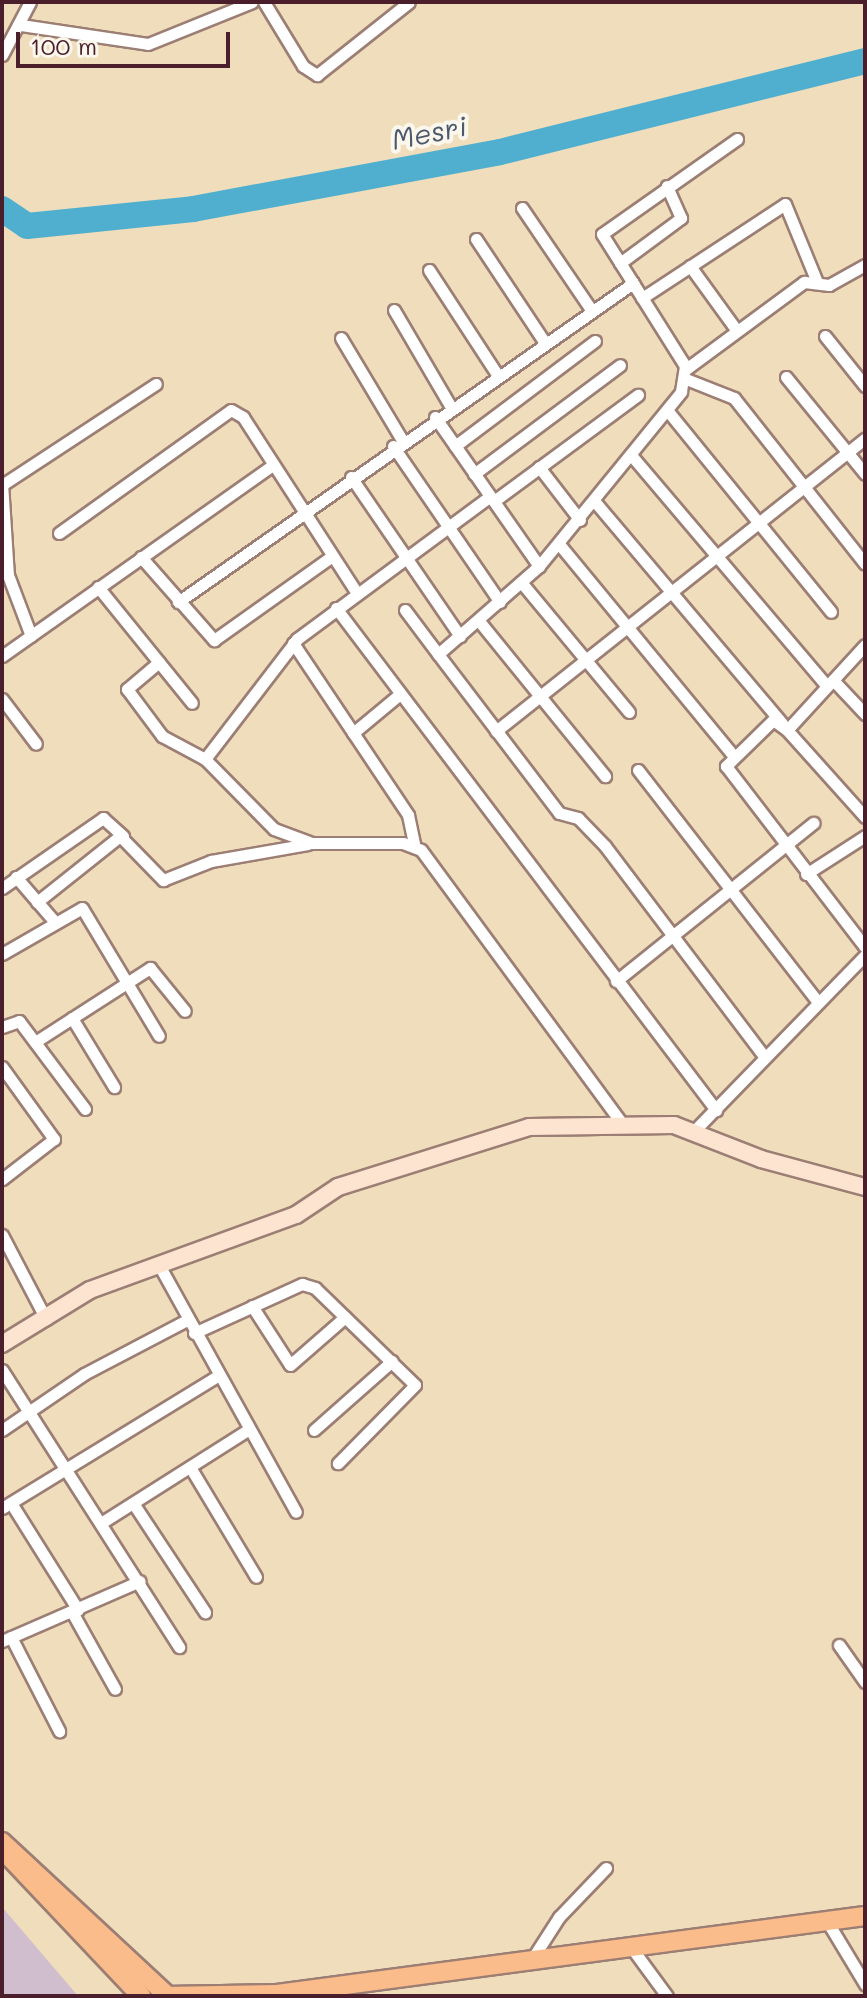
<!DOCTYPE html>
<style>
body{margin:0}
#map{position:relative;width:867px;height:1998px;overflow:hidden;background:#efddbc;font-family:Mali,sans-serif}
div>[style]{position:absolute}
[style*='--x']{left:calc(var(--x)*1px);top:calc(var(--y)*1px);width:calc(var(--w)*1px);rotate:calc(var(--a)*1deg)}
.industrial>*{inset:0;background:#d0bdcd}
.river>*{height:26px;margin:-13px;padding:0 13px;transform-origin:13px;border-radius:13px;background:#50afcf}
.roads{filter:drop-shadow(2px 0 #9c7e74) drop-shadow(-2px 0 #9c7e74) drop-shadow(0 2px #9c7e74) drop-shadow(0 -2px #9c7e74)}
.street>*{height:11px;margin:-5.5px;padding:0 5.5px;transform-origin:5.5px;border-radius:5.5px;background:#fff}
.secondary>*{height:16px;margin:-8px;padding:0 8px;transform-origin:8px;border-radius:8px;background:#fde4d1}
.primary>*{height:18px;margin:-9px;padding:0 9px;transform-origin:9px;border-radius:9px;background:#fabc8b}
span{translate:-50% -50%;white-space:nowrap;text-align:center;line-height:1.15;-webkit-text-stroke:8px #fbf7ec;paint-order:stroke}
.water-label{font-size:28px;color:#4c596d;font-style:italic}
.frame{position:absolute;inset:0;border:4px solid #4a1f2b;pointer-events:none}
.scale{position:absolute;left:16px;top:32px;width:214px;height:36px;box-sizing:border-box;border:4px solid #4a1f2b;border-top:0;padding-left:10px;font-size:24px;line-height:28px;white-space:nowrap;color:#4a1f2b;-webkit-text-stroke:6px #fbf7ec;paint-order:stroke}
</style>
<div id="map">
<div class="industrial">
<i style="clip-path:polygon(2px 1907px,78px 1996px,2px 1996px)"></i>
</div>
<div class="river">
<i style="--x:2;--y:209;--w:30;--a:34"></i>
<i style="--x:27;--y:226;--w:167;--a:-5.8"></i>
<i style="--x:193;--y:209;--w:312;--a:-10.5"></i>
<i style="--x:500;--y:152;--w:376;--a:-14"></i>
</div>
<div class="roads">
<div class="street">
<i style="--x:264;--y:2;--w:75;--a:58.6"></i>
<i style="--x:303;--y:66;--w:17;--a:33"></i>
<i style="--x:317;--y:75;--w:117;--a:-38.4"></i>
<i style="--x:21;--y:25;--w:128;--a:8.5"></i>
<i style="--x:148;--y:44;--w:112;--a:-22"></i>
<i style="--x:2;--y:55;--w:60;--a:-62.2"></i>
<i style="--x:737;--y:139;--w:165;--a:144.9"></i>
<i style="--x:602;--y:234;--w:156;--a:57.8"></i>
<i style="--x:685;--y:366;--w:26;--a:99"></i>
<i style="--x:681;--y:392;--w:225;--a:129.2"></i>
<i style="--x:539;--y:566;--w:134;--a:138.9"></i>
<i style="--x:438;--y:654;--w:200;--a:52.7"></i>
<i style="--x:559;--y:813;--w:20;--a:15"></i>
<i style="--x:578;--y:818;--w:39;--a:46"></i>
<i style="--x:605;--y:846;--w:263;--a:52.9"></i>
<i style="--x:522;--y:208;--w:125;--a:55.8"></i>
<i style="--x:476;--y:239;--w:125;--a:56.4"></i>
<i style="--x:620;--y:263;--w:76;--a:-36.4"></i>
<i style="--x:681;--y:218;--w:35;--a:-114"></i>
<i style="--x:690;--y:266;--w:80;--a:54.1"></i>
<i style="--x:429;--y:270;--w:126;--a:56.9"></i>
<i style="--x:642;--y:298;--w:171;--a:-33.3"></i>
<i style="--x:785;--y:204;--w:84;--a:67.7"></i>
<i style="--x:394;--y:310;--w:113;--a:59.6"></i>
<i style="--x:825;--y:336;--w:64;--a:51.3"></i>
<i style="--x:341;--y:338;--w:119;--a:59.1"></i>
<i style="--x:686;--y:369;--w:147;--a:-36.4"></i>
<i style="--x:804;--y:282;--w:25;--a:7"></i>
<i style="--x:829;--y:285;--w:41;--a:-29.1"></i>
<i style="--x:786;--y:377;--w:125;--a:50.8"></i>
<i style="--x:686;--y:379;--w:52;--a:21.6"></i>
<i style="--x:734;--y:398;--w:211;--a:51.7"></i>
<i style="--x:667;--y:410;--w:260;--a:50.9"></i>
<i style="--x:435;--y:417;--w:182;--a:55.1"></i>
<i style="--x:393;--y:446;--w:189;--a:55.6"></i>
<i style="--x:455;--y:446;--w:175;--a:-36.9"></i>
<i style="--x:631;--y:455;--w:303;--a:49.7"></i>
<i style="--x:539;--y:467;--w:67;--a:52.3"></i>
<i style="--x:474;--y:474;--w:182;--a:-36.7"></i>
<i style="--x:351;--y:477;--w:193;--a:55.6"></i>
<i style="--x:2;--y:483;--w:92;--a:86.3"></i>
<i style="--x:8;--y:575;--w:65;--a:69.3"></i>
<i style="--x:2;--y:485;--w:184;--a:-33.3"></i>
<i style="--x:494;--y:501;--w:179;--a:-36.4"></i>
<i style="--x:596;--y:503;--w:288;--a:49.8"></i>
<i style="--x:59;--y:533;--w:211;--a:-35.6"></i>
<i style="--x:231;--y:410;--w:14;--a:30"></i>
<i style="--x:243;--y:417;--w:208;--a:57.1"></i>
<i style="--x:559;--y:544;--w:272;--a:50.5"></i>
<i style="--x:141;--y:557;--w:111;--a:48.7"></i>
<i style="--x:214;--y:640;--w:145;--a:-35.4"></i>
<i style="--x:521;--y:582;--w:169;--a:50.3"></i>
<i style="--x:98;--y:587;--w:149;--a:51"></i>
<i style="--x:178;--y:602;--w:556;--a:-35.03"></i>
<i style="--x:336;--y:608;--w:630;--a:52.88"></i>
<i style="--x:405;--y:610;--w:55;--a:53.1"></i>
<i style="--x:479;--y:621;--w:200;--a:50.9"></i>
<i style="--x:293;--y:643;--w:207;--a:56.2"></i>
<i style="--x:408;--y:815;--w:33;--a:78"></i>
<i style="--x:865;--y:645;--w:115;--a:132.5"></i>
<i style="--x:787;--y:730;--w:117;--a:48.1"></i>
<i style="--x:2;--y:656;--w:332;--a:-35.2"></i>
<i style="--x:159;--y:662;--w:42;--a:139.8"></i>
<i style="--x:127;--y:689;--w:59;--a:53.3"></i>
<i style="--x:162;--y:736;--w:49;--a:28.1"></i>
<i style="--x:205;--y:759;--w:98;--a:45.4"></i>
<i style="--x:274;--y:829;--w:40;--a:20.2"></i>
<i style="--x:312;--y:843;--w:91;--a:0"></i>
<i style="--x:403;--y:843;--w:19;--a:21"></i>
<i style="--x:421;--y:850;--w:338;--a:53.7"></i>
<i style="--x:833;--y:680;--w:47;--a:46.7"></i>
<i style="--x:2;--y:699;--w:56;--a:52.9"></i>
<i style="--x:787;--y:730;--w:17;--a:-144"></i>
<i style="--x:773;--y:720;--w:66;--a:135.6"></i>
<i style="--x:726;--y:766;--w:228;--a:52.5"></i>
<i style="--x:496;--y:731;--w:471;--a:-38.4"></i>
<i style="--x:353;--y:733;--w:61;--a:-39.7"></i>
<i style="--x:205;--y:759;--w:151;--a:-52.5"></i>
<i style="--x:297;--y:639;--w:240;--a:-36.5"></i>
<i style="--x:638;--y:770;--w:294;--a:52.2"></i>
<i style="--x:806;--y:874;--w:70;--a:-32.8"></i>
<i style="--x:16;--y:877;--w:58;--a:49.2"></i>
<i style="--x:2;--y:888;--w:123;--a:-34.7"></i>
<i style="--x:103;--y:818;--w:27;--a:42"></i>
<i style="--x:37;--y:902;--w:106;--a:-38.5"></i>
<i style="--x:120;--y:836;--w:62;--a:45.7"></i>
<i style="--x:163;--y:880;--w:52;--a:-21.6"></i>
<i style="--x:211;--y:861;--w:98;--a:-9.9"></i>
<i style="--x:2;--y:954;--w:92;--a:-29.9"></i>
<i style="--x:82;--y:908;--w:149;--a:59"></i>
<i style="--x:616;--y:981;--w:253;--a:-38.7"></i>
<i style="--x:72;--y:1018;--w:81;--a:58.7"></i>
<i style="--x:2;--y:1027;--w:18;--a:-19"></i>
<i style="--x:19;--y:1021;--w:110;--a:53.1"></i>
<i style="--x:35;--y:1042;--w:137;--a:-32.8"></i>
<i style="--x:150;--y:968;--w:55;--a:50.9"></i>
<i style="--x:2;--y:1067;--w:89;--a:54.2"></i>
<i style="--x:54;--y:1139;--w:66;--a:142.4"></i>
<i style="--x:693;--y:1132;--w:247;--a:-45.8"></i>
<i style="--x:2;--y:1235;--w:95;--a:62.4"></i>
<i style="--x:159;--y:1265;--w:282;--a:61"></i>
<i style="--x:252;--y:1306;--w:70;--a:57.2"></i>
<i style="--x:290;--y:1365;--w:73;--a:-41.1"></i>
<i style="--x:194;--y:1333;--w:119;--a:-24.4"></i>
<i style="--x:302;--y:1284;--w:14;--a:17"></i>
<i style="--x:315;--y:1288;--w:139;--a:44.1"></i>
<i style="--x:415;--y:1385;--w:110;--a:134.6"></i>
<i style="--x:2;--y:1370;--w:329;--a:57.4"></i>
<i style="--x:2;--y:1430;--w:99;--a:-34.3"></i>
<i style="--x:84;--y:1374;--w:116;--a:-27.7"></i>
<i style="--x:314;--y:1430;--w:104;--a:-41.5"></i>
<i style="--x:190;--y:1467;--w:128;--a:59"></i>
<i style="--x:11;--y:1503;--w:126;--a:57.9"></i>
<i style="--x:133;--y:1503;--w:131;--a:56.6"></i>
<i style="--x:2;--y:1508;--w:251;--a:-31.5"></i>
<i style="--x:101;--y:1523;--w:172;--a:-32.4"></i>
<i style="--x:72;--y:1612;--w:88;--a:60.8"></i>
<i style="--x:11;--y:1637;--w:106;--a:62.9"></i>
<i style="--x:2;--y:1641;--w:150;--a:-23.5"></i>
<i style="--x:839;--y:1645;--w:45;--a:54.9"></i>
<i style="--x:827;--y:1921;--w:74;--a:58.9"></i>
<i style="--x:631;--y:1947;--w:61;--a:53.7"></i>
<i style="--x:532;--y:1959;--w:50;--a:-57.3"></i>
<i style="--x:559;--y:1917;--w:68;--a:-46.2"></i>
</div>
<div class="secondary">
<i style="--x:2;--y:1344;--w:103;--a:-31.5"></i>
<i style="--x:90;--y:1290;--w:219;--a:-20"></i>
<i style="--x:296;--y:1215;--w:50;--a:-33.7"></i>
<i style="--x:338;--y:1187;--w:200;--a:-17.4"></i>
<i style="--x:529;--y:1127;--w:145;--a:-0.8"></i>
<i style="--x:674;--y:1125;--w:93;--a:21.3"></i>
<i style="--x:761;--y:1159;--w:108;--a:15.1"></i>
</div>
<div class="primary">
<i style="--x:2;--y:1842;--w:226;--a:42.9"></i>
<i style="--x:3;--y:1850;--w:201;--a:46.6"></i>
<i style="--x:164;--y:1996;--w:113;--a:-1"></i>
<i style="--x:277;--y:1994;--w:593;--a:-7.56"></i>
</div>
</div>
<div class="water-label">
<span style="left:429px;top:132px;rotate:-11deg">Mesri</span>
</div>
<div class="frame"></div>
<div class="scale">100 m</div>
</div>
